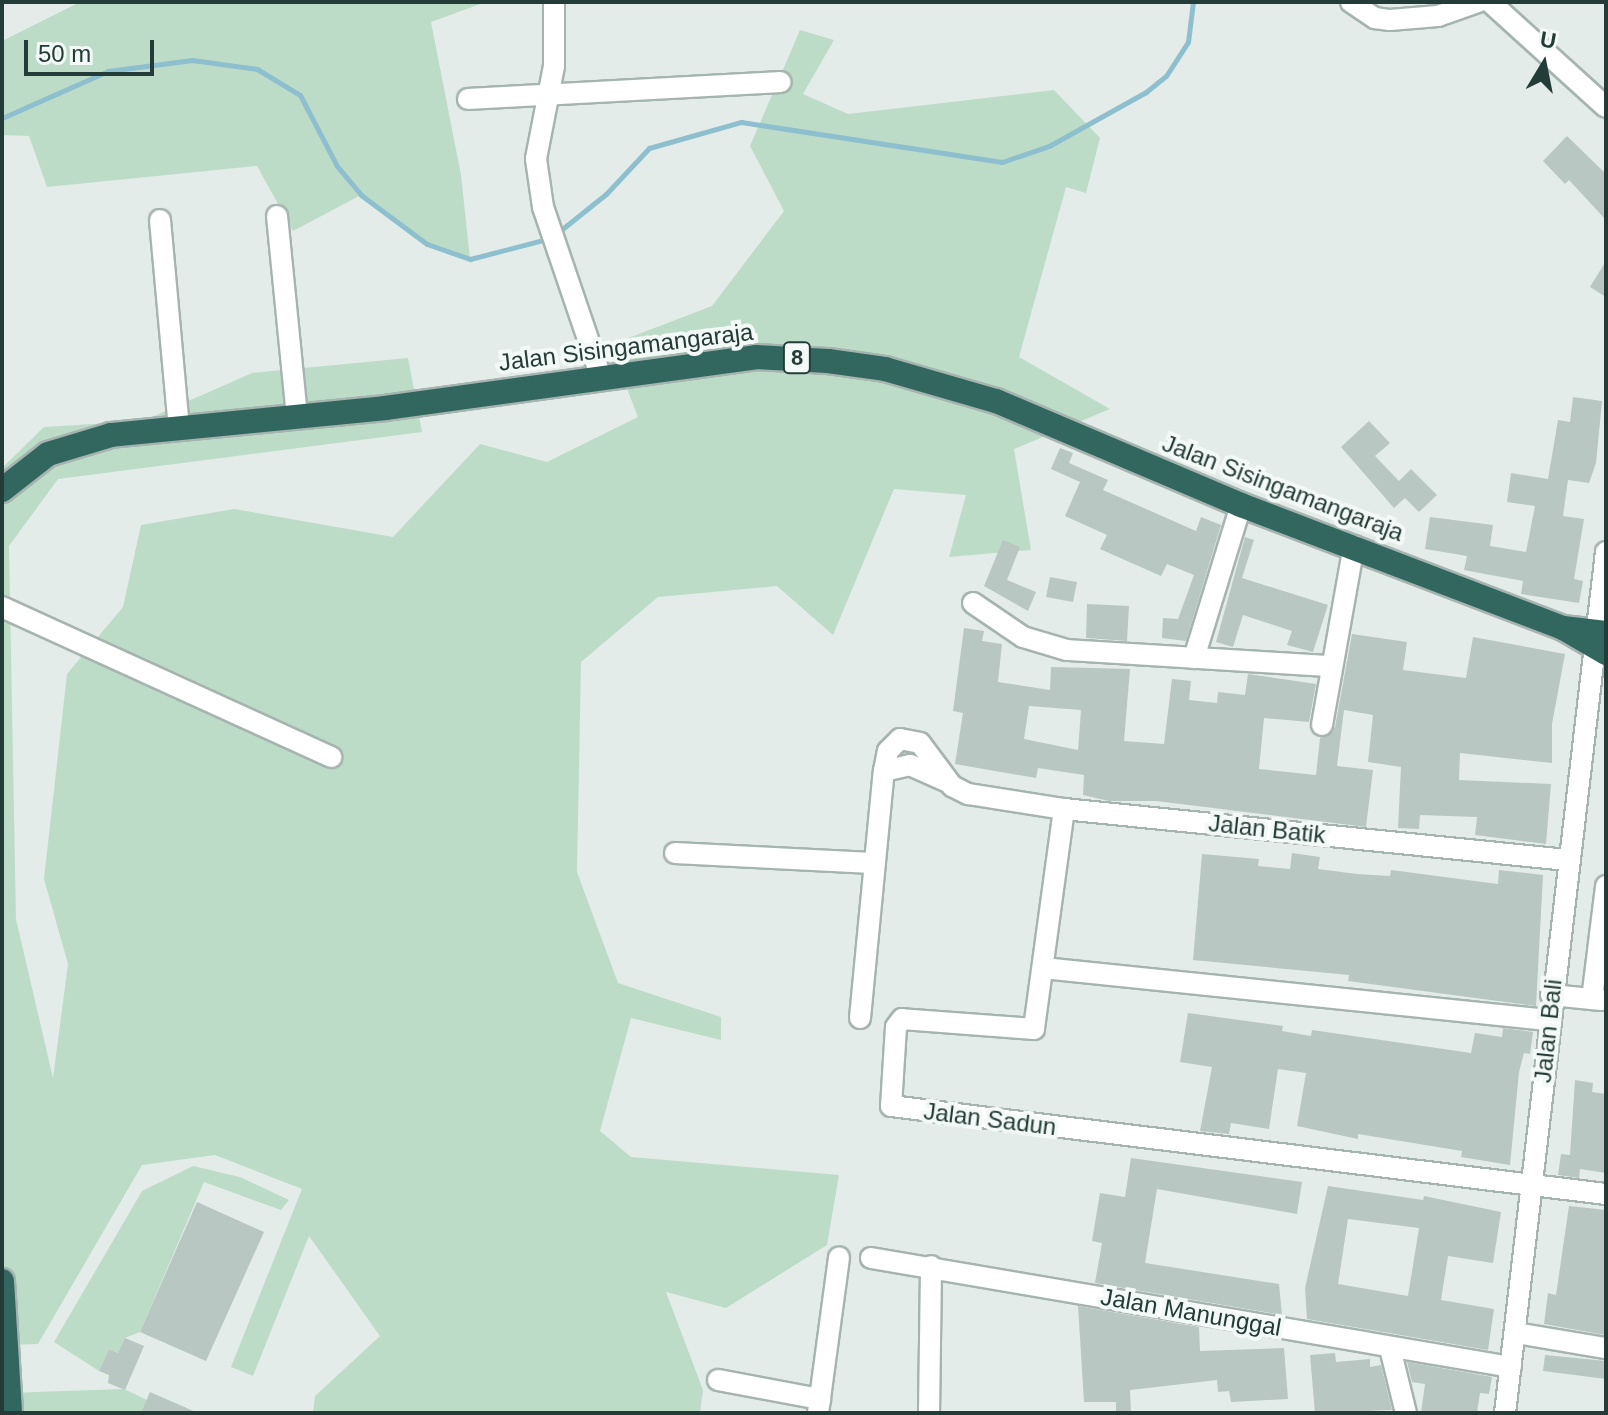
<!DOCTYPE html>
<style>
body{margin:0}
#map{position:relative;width:1608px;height:1415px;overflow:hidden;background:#e3ece9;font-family:Helvetica,sans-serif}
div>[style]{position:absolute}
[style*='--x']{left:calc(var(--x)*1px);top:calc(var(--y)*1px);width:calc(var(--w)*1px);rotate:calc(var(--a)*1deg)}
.green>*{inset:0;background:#bddcc8}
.stream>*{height:5px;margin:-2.5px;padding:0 2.5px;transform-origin:2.5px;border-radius:2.5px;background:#8ebfce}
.building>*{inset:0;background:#b8c7c2}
.roads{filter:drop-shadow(2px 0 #a6b4b0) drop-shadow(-2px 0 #a6b4b0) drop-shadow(0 2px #a6b4b0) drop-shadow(0 -2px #a6b4b0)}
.minor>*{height:20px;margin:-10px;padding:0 10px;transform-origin:10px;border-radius:10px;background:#fff}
.highway>*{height:24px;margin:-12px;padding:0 12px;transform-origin:12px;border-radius:12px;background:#31675f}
span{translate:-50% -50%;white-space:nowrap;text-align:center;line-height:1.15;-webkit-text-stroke:8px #f3f9f6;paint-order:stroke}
.shield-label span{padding:2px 6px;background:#f3f9f6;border:2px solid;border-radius:6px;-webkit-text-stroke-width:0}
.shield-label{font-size:22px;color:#243c37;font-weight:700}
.street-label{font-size:24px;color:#243c37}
.frame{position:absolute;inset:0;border:4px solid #243c37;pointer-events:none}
.north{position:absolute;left:1504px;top:24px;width:80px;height:80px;-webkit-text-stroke:6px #f3f9f6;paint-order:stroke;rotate:10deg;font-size:22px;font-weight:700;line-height:32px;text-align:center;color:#243c37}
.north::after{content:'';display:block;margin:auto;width:28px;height:36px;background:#243c37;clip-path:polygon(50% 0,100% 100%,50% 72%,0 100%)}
.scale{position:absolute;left:24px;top:40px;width:130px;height:36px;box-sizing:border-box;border:4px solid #243c37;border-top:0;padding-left:10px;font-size:24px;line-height:28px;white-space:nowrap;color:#243c37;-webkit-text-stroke:6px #f3f9f6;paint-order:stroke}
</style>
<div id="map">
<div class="green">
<i style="clip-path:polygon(80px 2px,486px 2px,431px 22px,461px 175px,470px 259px,427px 244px,361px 195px,293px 231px,257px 166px,47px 187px,29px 136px,2px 135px,2px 41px)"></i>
<i style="clip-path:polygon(800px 30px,834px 40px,803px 94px,848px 114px,1054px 90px,1100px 138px,1086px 193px,1066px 187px,1019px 357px,1110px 409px,1014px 449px,1031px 550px,949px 557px,966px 495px,894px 489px,833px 635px,777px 586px,658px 597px,581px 662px,577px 872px,618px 983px,721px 1017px,721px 1040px,631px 1018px,600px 1131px,631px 1157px,839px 1175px,827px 1245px,726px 1308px,666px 1292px,703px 1390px,700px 1413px,313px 1413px,315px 1396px,380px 1336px,309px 1236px,253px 1376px,231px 1367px,302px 1189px,215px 1155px,142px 1165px,38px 1344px,6px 1345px,7px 1393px,124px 1389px,147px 1400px,141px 1413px,2px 1413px,2px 468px,44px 427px,143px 421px,252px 373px,408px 358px,422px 432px,58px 479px,9px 546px,16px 919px,53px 1078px,68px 964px,44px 879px,67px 674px,123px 607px,141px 525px,234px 509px,393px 537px,480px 444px,547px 462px,638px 417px,610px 345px,712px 306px,784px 211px,750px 146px)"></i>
<i style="clip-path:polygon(193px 1166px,240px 1177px,289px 1200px,281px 1210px,204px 1182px,140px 1332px,125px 1338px,118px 1353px,109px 1349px,99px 1371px,54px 1342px,142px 1191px)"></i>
</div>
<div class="stream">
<i style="--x:2;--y:118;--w:116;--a:-23.9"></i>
<i style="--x:108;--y:71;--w:85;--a:-7.5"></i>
<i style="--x:192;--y:60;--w:66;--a:7.9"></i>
<i style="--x:257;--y:69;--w:50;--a:31.2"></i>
<i style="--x:300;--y:95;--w:80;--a:62.5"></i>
<i style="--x:337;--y:166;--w:38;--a:50"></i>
<i style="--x:361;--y:195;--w:82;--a:36.6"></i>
<i style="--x:427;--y:244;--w:46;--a:19.2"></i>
<i style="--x:470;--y:259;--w:80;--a:-14.6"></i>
<i style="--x:556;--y:234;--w:64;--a:-38.7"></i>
<i style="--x:606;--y:194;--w:63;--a:-46.9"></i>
<i style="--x:649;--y:148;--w:96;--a:-15.8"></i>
<i style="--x:741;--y:122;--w:264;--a:8.7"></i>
<i style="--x:1002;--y:162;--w:50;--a:-18.8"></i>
<i style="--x:1049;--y:146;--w:111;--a:-29.1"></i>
<i style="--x:1146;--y:92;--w:26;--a:-39"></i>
<i style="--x:1166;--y:76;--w:40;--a:-57.1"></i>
<i style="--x:1188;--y:42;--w:40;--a:-82.9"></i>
</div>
<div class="building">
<i style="clip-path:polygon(1567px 136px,1606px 174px,1606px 220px,1569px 180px,1565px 184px,1543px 161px)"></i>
<i style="clip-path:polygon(1606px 261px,1606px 297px,1590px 287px)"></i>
<i style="clip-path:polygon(1573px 397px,1602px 401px,1596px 463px,1589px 483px,1568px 480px,1563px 516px,1584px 519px,1574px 579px,1583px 581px,1579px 603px,1521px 594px,1523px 581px,1464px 570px,1467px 556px,1425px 549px,1430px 517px,1493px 525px,1490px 546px,1526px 552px,1535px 506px,1507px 502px,1511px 473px,1548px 479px,1558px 420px,1570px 422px)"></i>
<i style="clip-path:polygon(1369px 421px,1390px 443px,1375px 456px,1399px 481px,1411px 469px,1437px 495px,1419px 512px,1405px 498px,1394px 508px,1341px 447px)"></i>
<i style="clip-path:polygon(1060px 448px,1073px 453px,1069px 463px,1108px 480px,1103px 490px,1196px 531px,1201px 517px,1221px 525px,1186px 641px,1162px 638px,1163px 618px,1178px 619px,1194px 575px,1167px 564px,1161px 576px,1100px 549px,1107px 535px,1065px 516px,1080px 482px,1051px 469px)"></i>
<i style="clip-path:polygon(1245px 537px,1254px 540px,1242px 578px,1328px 605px,1313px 652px,1287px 645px,1292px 631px,1243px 615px,1233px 647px,1216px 642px)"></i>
<i style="clip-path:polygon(1003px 540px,1020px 547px,1007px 580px,1036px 592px,1028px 611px,984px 586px)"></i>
<i style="clip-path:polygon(1050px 577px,1077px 582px,1073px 602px,1046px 597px)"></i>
<i style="clip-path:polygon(1087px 604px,1129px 606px,1127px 641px,1086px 638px)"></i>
<i style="clip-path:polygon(evenodd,964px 628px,984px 631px,982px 641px,1002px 644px,998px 682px,1050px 690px,1051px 667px,1130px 669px,1124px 741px,1164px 744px,1172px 679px,1191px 681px,1189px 700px,1217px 703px,1218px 692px,1245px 695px,1248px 674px,1316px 684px,1309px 722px,1264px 718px,1259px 769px,1316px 775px,1320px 738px,1335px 727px,1352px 634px,1407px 642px,1403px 670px,1466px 678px,1473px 637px,1565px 654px,1552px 724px,1552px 763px,1460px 753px,1459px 780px,1551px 784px,1546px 844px,1475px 835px,1477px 817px,1420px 815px,1419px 829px,1398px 828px,1401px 767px,1368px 762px,1373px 715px,1344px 710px,1337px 766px,1373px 770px,1366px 827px,1156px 801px,1109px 801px,1083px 795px,1084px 775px,1038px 768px,1036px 778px,955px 764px,963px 713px,953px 711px,964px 628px,1029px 706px,1081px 710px,1078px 750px,1024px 739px,1029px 706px)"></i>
<i style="clip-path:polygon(1292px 853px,1320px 857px,1318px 869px,1357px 874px,1390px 876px,1391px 870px,1498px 884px,1499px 870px,1543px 875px,1536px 1006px,1348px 981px,1349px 975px,1193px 960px,1202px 854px,1259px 859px,1258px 866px,1290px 869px)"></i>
<i style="clip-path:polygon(1188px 1013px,1283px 1026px,1282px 1031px,1311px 1036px,1312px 1030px,1471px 1053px,1475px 1033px,1502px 1037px,1503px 1028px,1533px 1032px,1530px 1054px,1524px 1053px,1519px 1072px,1510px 1165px,1461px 1157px,1462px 1151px,1358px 1134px,1358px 1139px,1297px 1126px,1306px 1073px,1278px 1069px,1269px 1129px,1231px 1123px,1229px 1134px,1200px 1131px,1212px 1067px,1180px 1062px)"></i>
<i style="clip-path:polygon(1575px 1080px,1593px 1083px,1592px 1092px,1606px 1094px,1606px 1173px,1580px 1169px,1579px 1178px,1558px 1175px,1561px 1154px,1570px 1155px)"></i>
<i style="clip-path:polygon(1131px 1158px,1302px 1182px,1297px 1214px,1157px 1189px,1145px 1263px,1279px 1284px,1282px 1315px,1095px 1283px,1102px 1243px,1092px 1241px,1100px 1193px,1125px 1197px)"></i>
<i style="clip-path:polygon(evenodd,1328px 1186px,1423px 1200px,1424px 1196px,1501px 1212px,1493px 1263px,1448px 1256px,1441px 1300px,1494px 1309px,1488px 1350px,1307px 1319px,1305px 1288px,1328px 1186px,1348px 1219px,1419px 1228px,1408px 1296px,1338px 1284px,1348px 1219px)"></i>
<i style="clip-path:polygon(197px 1202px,264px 1232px,206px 1361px,140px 1332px)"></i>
<i style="clip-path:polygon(1569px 1206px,1606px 1210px,1605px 1335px,1544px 1324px,1548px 1293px,1556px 1295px)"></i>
<i style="clip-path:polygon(1078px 1306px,1199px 1327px,1200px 1351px,1284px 1348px,1288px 1399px,1231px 1402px,1229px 1391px,1218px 1392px,1217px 1380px,1130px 1390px,1131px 1413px,1116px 1413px,1116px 1402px,1084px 1402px)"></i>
<i style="clip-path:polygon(125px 1338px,144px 1346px,125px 1390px,108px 1383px,109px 1375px,99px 1371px,109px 1349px,118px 1353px)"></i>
<i style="clip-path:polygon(1335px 1353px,1336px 1362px,1370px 1359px,1370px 1367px,1381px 1365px,1392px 1410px,1315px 1413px,1310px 1355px)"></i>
<i style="clip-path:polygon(1545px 1355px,1606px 1361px,1606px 1379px,1543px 1371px)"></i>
<i style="clip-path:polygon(1407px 1362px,1492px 1377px,1489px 1394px,1480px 1393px,1477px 1413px,1421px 1413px,1425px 1384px,1412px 1382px)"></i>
<i style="clip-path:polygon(150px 1392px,198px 1413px,141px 1413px)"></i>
</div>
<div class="roads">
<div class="minor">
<i style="--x:554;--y:2;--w:64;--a:90"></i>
<i style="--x:554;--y:66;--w:95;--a:101"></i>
<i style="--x:536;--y:159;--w:49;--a:81.7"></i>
<i style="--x:543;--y:207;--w:180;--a:71.2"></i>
<i style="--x:1351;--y:2;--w:29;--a:34"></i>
<i style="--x:1375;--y:18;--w:15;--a:8"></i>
<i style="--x:1390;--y:20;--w:48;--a:-4.8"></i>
<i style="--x:1438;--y:16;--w:42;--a:-19.3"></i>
<i style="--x:1490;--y:2;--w:156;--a:42.2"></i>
<i style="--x:468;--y:99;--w:313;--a:-3.1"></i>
<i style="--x:277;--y:216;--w:201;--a:84.3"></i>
<i style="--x:160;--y:220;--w:210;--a:84.8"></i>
<i style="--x:973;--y:603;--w:60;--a:34.2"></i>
<i style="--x:1023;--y:637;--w:46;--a:16.5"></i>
<i style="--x:1067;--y:650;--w:263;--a:3.5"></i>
<i style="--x:2;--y:607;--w:362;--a:24.5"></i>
<i style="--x:1194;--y:658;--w:160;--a:-72.9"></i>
<i style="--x:1322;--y:725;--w:182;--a:-79.9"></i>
<i style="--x:884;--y:771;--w:27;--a:-13"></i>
<i style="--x:910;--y:765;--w:42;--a:24.1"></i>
<i style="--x:1064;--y:809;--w:222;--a:97.8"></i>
<i style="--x:1034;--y:1029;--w:132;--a:-175.7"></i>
<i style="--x:902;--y:1019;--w:10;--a:127"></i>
<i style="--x:896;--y:1027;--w:79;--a:93.6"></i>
<i style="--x:891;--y:1106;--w:720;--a:7.02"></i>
<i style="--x:675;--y:853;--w:197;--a:2.9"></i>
<i style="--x:1043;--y:968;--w:508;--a:5.88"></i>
<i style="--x:1551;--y:995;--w:51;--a:5.6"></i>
<i style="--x:1592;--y:999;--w:114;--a:-82.9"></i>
<i style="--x:860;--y:1018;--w:248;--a:-84.5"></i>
<i style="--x:884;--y:771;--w:20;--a:-79"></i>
<i style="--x:888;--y:751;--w:17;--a:-45"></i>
<i style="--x:900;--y:739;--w:20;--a:11"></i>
<i style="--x:920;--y:743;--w:54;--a:53.3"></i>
<i style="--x:952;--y:786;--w:18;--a:27"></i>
<i style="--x:968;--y:794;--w:97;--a:8.9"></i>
<i style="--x:1064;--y:809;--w:506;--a:5.79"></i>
<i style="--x:871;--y:1258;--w:649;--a:9.67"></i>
<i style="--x:1516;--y:1333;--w:91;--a:9.5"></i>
<i style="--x:1390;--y:1348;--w:67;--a:76.2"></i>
<i style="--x:718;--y:1380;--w:104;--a:10.6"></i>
<i style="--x:818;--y:1413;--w:157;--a:-82.3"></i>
<i style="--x:929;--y:1413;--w:147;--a:-89.2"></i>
<i style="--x:1505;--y:1413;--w:867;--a:-83.31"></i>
</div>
<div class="highway">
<i style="--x:2;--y:490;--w:58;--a:-38"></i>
<i style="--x:48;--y:454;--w:66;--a:-16.8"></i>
<i style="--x:111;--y:435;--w:275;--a:-5.6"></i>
<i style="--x:385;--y:408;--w:374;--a:-7.8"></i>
<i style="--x:756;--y:357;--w:72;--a:3.2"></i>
<i style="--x:828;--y:361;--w:58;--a:8"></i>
<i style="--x:885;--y:369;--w:116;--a:16.1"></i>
<i style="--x:996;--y:401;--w:266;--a:23"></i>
<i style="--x:1241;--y:505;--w:345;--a:20.9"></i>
<i style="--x:1563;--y:628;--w:50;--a:30.2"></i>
<i style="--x:1563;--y:628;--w:43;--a:6.6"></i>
<i style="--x:2;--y:1281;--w:132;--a:86.5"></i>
</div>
</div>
<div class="shield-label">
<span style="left:797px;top:358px">8</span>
</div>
<div class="street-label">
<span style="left:626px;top:347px;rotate:-7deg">Jalan Sisingamangaraja</span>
<span style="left:1283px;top:488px;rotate:21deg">Jalan Sisingamangaraja</span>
<span style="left:1267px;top:829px;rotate:6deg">Jalan Batik</span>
<span style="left:1548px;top:1031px;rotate:-84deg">Jalan Bali</span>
<span style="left:990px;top:1119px;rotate:7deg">Jalan Sadun</span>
<span style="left:1191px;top:1312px;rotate:10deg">Jalan Manunggal</span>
</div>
<div class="frame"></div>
<div class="north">U</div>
<div class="scale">50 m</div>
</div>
